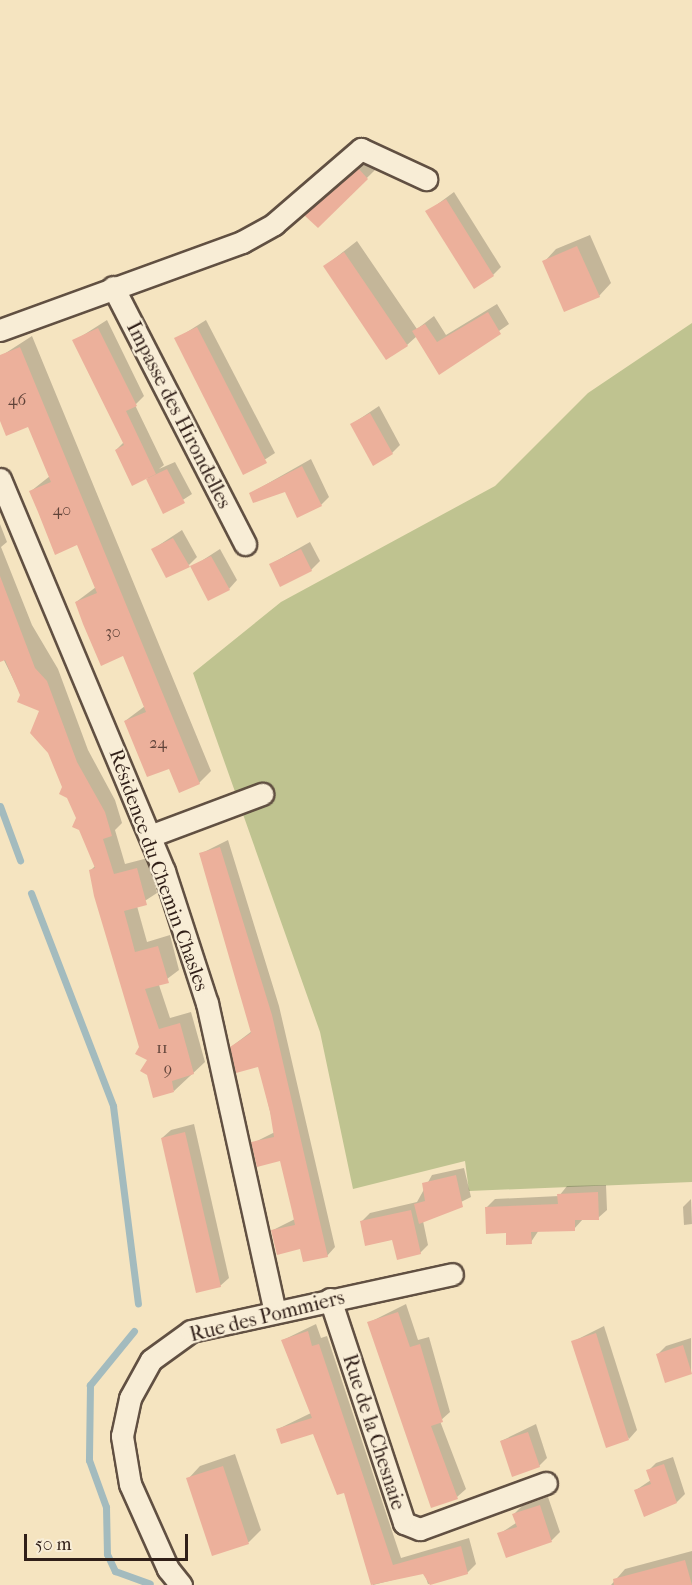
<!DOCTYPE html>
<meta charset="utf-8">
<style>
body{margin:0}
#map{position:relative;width:692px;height:1585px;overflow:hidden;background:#f5e4c0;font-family:"IM FELL French Canon",serif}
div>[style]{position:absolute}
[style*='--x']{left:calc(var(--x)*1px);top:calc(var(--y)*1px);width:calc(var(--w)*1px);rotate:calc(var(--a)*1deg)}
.green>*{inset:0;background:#bfc390}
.shadow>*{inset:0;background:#0003}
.stream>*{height:7px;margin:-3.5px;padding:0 3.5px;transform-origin:3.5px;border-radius:3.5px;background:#a3bbbe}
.building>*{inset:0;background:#ecb09b}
.roads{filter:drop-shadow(2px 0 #615042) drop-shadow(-2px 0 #615042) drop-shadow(0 2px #615042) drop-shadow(0 -2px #615042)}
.minor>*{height:21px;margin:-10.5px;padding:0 10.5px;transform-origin:10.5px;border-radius:10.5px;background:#f8edd6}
span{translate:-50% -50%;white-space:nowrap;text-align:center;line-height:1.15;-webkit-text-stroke:4.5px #f8edd6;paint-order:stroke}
.number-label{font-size:16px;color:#5f4339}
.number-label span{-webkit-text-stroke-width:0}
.street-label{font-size:20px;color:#301f18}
.scale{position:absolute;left:24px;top:1534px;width:164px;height:27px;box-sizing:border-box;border:3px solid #301f18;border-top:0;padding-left:8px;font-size:18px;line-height:21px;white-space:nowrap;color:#301f18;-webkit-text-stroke:4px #f8edd6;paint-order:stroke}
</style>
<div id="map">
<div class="green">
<i style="clip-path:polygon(692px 323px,692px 1182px,469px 1191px,465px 1161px,353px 1189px,320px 1032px,193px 673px,281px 602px,495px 486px,588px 393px)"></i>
</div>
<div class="shadow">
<i style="clip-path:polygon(367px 161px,375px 170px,318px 226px,315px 207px)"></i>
<i style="clip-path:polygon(454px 192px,501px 267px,493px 275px,427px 212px)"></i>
<i style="clip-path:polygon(590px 235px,611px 283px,599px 296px,544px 262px,556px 249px)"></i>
<i style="clip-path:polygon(357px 241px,417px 329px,434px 316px,446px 335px,497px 304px,509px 324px,439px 373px,417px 336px,407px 345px,325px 266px)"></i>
<i style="clip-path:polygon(107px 320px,144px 396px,135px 405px,164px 465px,159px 469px,175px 462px,192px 494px,164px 512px,147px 477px,116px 450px,124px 442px,74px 341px)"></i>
<i style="clip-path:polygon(206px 320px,275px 453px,244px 473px,176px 339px)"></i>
<i style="clip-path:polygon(32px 336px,211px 771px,199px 783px,170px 767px,125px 721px,145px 706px,124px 654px,76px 602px,96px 587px,78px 544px,31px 491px,50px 476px,29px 425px,0 417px,1px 356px)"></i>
<i style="clip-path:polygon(379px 406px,400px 445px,392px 453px,352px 424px)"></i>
<i style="clip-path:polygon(311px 459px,329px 497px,321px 505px,286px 490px,251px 493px)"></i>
<i style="clip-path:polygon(0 524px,7px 542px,1px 547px,32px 625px,58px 669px,88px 750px,115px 800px,122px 823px,115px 830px,125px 864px,148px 858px,157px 893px,137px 906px,140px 917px,147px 942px,170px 935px,179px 970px,159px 985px,170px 1018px,191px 1012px,205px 1062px,174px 1091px,140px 1047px,91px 870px,96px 865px,41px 711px,21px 695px,0 652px)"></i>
<i style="clip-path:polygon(182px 530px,197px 557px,189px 565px,153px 549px)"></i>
<i style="clip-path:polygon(310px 542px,320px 561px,311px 570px,271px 564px)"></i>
<i style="clip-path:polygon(220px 549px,237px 580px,229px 589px,192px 567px)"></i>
<i style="clip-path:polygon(228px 840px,279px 1006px,335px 1247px,327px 1256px,273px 1230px,295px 1219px,281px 1159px,253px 1143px,275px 1132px,259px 1065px,231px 1047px,252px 1031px,200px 854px)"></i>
<i style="clip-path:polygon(194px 1124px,229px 1278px,220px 1286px,162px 1138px,171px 1130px)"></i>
<i style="clip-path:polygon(464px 1168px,471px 1197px,423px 1221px,428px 1245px,420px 1253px,361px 1222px,370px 1213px,417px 1202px,432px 1175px)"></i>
<i style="clip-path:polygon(606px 1185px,607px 1210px,598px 1218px,583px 1219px,574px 1229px,539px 1230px,531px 1242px,507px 1232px,487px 1207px,495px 1199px,559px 1196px,567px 1186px)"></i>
<i style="clip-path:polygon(691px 1199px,692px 1224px,684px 1225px,683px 1207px)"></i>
<i style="clip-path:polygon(406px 1304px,418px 1340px,429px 1337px,450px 1412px,440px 1421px,466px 1489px,457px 1497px,368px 1323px)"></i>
<i style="clip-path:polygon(316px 1324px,321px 1338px,327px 1336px,401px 1558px,469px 1538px,476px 1564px,467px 1573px,428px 1584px,424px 1572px,373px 1585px,345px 1491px,314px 1432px,278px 1429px,311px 1413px,283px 1340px)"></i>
<i style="clip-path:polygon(604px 1326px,637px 1430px,629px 1439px,572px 1342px)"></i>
<i style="clip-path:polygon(691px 1338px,691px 1372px,657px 1355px,666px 1346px)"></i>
<i style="clip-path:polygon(536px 1424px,547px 1458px,539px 1466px,501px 1441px)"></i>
<i style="clip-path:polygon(235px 1454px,261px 1530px,249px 1542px,213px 1554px,188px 1479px,200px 1466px)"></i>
<i style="clip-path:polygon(673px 1457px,685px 1494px,677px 1502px,636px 1490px,651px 1480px,648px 1471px,656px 1463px)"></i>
<i style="clip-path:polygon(548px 1497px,560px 1532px,552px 1540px,507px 1556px,499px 1534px,516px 1523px,514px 1514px,522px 1506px)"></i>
<i style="clip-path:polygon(692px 1551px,692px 1585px,611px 1585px,625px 1569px)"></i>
</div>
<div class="stream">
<i style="--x:0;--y:806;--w:58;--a:69.7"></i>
<i style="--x:31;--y:893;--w:228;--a:68.9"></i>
<i style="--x:113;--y:1106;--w:199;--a:82.8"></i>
<i style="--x:134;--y:1331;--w:70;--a:129.2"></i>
<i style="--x:90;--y:1385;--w:75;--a:90.8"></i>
<i style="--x:89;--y:1460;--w:50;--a:70.1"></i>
<i style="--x:106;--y:1507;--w:47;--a:88.8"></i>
<i style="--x:107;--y:1554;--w:19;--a:65"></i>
<i style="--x:115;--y:1571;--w:37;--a:20"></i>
</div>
<div class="building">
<i style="clip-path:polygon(358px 168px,368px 179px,318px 228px,304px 215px)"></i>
<i style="clip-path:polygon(446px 199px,494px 276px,474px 289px,425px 211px)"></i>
<i style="clip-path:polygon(577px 246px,600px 297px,564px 312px,542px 261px)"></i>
<i style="clip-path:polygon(344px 252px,408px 346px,386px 360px,323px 266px)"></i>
<i style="clip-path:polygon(488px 312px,501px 334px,439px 375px,412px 331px,425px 324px,437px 342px)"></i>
<i style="clip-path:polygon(197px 327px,267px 463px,243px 475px,174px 338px)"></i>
<i style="clip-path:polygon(98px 328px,137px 406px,126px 411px,156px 474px,132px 486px,115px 450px,124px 445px,72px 340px)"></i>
<i style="clip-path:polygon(20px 347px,200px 784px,179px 793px,169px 769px,147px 777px,140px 760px,124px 721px,146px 712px,123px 656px,101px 666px,83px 624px,75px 602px,97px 593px,77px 545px,55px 555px,38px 512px,29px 491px,51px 482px,28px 427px,6px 436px,0 421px,0 355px)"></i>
<i style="clip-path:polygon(370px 413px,393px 454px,373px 466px,350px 424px)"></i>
<i style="clip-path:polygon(302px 466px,322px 506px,297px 518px,285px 492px,253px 503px,249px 493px)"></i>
<i style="clip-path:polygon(167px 469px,185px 503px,163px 514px,146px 479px)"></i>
<i style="clip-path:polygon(173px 538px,190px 567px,166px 578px,151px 549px)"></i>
<i style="clip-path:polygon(301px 549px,312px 571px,280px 587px,269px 564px)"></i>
<i style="clip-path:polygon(211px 556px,230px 590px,208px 601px,190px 566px)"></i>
<i style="clip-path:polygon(0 576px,35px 668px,47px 681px,77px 762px,105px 812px,112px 836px,103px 839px,114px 874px,137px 868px,147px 905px,124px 911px,129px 929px,135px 952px,158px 946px,169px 983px,145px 989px,159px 1029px,180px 1023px,194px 1074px,172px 1081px,174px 1092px,153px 1098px,147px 1075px,140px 1071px,147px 1060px,135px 1054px,139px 1047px,94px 896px,89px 870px,95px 868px,79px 830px,72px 827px,76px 818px,67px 798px,59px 794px,62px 787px,48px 753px,30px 733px,39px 711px,17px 702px,20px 695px,5px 660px,0 662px)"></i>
<i style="clip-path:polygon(220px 847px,272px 1015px,328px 1257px,303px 1262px,300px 1249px,277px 1255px,271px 1230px,295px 1225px,292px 1211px,280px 1161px,257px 1167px,251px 1142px,274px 1137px,270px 1112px,258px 1067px,236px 1073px,230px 1047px,251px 1033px,199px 853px)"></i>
<i style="clip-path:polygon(185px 1132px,221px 1287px,196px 1293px,161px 1138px)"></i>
<i style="clip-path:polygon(456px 1175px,463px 1207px,419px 1224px,414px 1204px,425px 1201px,422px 1183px)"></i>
<i style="clip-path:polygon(598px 1192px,599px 1220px,575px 1220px,575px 1231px,531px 1232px,532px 1244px,506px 1245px,506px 1233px,486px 1234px,485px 1207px,558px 1204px,557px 1194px)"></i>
<i style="clip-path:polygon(411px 1210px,421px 1254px,397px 1260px,392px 1240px,365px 1246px,360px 1221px)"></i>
<i style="clip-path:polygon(398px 1312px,410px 1347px,420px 1344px,443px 1422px,431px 1426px,458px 1499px,431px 1508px,367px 1322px)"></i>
<i style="clip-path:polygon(308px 1331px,312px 1346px,319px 1344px,393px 1565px,461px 1546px,468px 1574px,430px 1585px,423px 1574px,371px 1585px,344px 1493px,337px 1495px,313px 1434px,281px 1444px,276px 1429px,312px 1418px,281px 1340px)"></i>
<i style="clip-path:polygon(596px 1333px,629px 1440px,606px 1448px,571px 1341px)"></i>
<i style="clip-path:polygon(683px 1345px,692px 1374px,665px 1383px,656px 1354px)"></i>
<i style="clip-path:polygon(528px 1432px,540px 1467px,512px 1477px,500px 1441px)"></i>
<i style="clip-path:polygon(664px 1464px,677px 1503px,644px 1517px,634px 1490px,651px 1484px,646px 1470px)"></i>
<i style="clip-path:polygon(223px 1466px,249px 1544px,212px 1556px,186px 1478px)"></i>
<i style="clip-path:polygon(540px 1505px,552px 1542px,506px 1558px,497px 1533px,517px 1527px,512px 1514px)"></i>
<i style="clip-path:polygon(685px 1560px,692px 1585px,614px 1585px,613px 1579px)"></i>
</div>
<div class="roads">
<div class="minor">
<i style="--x:113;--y:287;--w:289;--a:62.8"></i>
<i style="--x:0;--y:330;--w:258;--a:-20"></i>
<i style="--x:242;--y:242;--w:37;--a:-29"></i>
<i style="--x:274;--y:224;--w:115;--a:-40.8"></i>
<i style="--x:361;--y:149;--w:72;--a:24.8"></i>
<i style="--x:0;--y:479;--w:425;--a:67.3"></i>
<i style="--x:164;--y:871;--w:139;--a:72"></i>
<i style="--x:207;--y:1003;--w:316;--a:77.6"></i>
<i style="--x:150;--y:836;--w:120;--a:-20.6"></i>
<i style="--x:330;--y:1299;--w:236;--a:71.7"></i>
<i style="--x:404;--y:1523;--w:17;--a:21"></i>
<i style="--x:420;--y:1529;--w:134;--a:-20.1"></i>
<i style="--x:181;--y:1585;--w:21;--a:-129"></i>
<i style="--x:168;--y:1569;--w:93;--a:-114.1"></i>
<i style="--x:130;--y:1484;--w:49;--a:-99.5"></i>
<i style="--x:122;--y:1436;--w:39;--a:-78"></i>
<i style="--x:130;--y:1398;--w:43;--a:-61.1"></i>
<i style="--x:151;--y:1360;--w:49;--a:-35.9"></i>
<i style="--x:191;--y:1331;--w:267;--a:-12.3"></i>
</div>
</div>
<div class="number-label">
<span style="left:17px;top:400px">46</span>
<span style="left:62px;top:510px">40</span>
<span style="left:113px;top:632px">30</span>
<span style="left:158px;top:743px">24</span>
<span style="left:162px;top:1048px">11</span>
<span style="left:168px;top:1069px">9</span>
</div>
<div class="street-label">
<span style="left:179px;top:415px;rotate:63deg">Impasse des Hirondelles</span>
<span style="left:159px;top:870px;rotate:70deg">Résidence du Chemin Chasles</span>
<span style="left:267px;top:1316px;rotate:-14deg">Rue des Pommiers</span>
<span style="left:374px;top:1432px;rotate:72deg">Rue de la Chesnaie</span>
</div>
<div class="scale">50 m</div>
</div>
